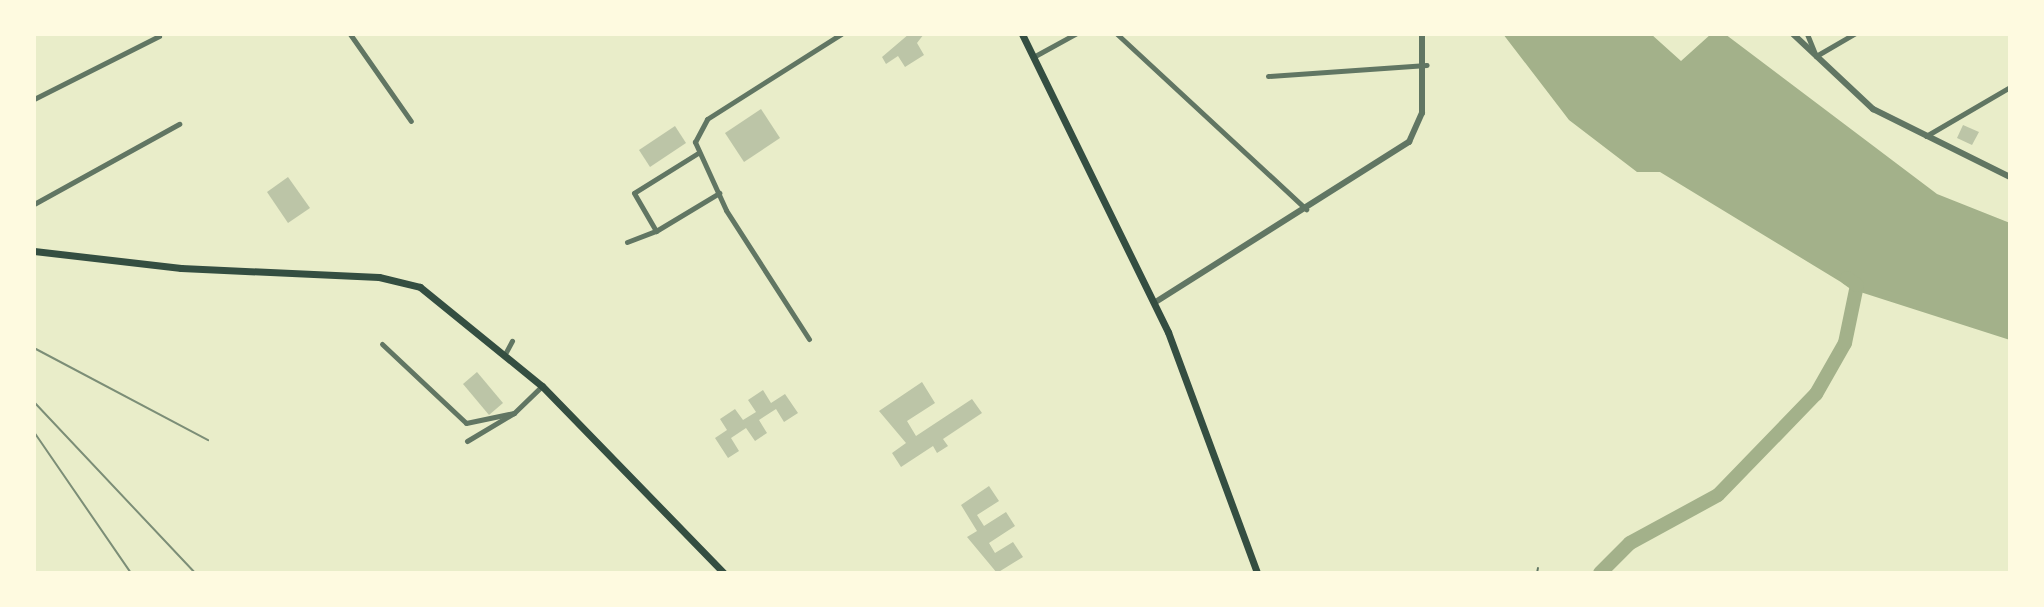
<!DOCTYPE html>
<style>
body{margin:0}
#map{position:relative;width:2044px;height:607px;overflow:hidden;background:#e9edc9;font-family:Lora,serif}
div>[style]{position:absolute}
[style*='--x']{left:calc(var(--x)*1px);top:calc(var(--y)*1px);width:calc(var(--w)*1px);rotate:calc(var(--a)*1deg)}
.water>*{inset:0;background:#a3b18a}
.river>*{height:14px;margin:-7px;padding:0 7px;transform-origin:7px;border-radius:7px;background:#a3b18a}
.building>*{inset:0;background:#bcc5a7}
.service>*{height:2px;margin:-1px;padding:0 1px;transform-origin:1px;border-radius:1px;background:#617663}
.minor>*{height:5px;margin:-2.5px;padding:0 2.5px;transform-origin:2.5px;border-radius:2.5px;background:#617663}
.tertiary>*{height:6px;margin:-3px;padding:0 3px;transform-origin:3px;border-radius:3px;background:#617663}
.secondary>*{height:7px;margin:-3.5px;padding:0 3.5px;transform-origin:3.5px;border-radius:3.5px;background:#344e41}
.rail>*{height:2px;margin:-1px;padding:0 1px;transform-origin:1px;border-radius:1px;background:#7c8e77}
span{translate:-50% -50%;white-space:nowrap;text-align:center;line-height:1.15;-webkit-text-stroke:6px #fefae0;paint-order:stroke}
.frame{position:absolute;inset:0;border:36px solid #fefae0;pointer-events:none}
</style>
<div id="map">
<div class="water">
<i style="clip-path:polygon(1503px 34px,1651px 34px,1681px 61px,1711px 34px,1725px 34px,1937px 194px,2010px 223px,2010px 340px,1854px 290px,1660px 172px,1637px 172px,1569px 120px)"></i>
</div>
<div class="river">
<i style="--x:1600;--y:573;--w:42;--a:-45"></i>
<i style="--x:1630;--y:543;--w:100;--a:-28.6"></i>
<i style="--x:1718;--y:495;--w:141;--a:-45.9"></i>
<i style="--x:1816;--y:394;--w:59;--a:-60.4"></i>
<i style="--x:1845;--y:343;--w:59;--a:-78.3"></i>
<i style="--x:1857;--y:285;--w:12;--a:-145"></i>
</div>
<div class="building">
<i style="clip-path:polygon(909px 34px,924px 34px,917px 43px,924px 55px,905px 67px,898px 56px,886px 64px,882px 57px)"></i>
<i style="clip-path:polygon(761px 109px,780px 138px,744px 162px,725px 133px)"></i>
<i style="clip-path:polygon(1963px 125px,1979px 132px,1972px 145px,1957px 138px)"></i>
<i style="clip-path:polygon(675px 126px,686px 143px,650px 167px,639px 150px)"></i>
<i style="clip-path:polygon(288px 177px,310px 208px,288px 223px,267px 192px)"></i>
<i style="clip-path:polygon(477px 372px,503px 403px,489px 415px,463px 384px)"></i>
<i style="clip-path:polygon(922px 382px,935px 403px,907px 421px,916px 436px,972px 399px,982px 413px,943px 439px,948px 446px,937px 453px,933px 446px,901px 467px,892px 453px,906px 443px,879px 411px)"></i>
<i style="clip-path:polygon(763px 390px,771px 403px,785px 394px,798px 413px,784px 422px,776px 409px,759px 420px,767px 433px,755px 441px,746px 428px,731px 438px,739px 451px,728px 458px,715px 438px,727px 430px,720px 419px,735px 409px,743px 420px,756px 412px,748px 400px)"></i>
<i style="clip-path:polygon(989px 486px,999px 501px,977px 515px,984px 526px,1006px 512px,1015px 526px,989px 543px,995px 553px,1013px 542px,1023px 557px,997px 573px,967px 537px,977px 531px,961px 505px)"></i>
</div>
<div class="service">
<i style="--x:1537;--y:573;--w:5;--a:-79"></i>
</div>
<div class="minor">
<i style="--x:350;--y:34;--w:106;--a:55"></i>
<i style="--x:1117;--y:34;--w:258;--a:42.8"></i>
<i style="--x:1807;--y:34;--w:24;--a:68"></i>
<i style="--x:1816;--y:56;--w:44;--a:-30.1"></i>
<i style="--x:1035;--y:56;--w:46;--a:-28.8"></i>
<i style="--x:1268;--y:76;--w:159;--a:-4"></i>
<i style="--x:34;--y:99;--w:140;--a:-26.7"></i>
<i style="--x:1926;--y:136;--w:97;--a:-30.3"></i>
<i style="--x:698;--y:153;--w:75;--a:148"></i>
<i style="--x:634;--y:193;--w:44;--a:59.9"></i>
<i style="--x:656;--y:231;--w:74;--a:-31.1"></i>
<i style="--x:34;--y:204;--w:166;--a:-28.9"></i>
<i style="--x:627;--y:242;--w:31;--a:-21"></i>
<i style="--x:809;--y:339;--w:153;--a:-122.8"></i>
<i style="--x:726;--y:210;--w:75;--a:-114.5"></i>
<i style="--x:695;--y:142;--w:26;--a:-62"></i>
<i style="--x:707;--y:119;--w:159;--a:-32.4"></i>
<i style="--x:382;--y:344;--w:115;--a:43.2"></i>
<i style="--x:466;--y:423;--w:49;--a:-11.8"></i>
<i style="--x:505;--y:354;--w:15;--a:-62"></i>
<i style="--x:467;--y:441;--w:55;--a:-30.8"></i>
<i style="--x:514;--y:413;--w:39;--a:-44"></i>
</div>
<div class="tertiary">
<i style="--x:1793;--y:34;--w:110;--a:43.2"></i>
<i style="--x:1873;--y:109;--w:153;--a:26.4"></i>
<i style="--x:1154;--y:303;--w:302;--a:-32.3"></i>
<i style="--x:1409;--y:142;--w:32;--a:-66"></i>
<i style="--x:1422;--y:113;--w:79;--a:-90"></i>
</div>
<div class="secondary">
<i style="--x:1022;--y:34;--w:332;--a:63.9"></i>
<i style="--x:1168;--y:332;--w:257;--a:69.7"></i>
<i style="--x:34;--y:251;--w:148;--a:6.6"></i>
<i style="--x:181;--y:268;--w:198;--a:2.6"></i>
<i style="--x:379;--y:277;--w:42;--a:13.7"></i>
<i style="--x:420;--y:287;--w:157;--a:39.1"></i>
<i style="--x:542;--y:386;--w:261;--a:45.8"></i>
</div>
<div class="rail">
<i style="--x:34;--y:348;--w:197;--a:27.9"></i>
<i style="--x:34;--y:402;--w:235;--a:46.7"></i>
<i style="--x:34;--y:432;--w:171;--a:55.5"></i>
</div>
<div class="frame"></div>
</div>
